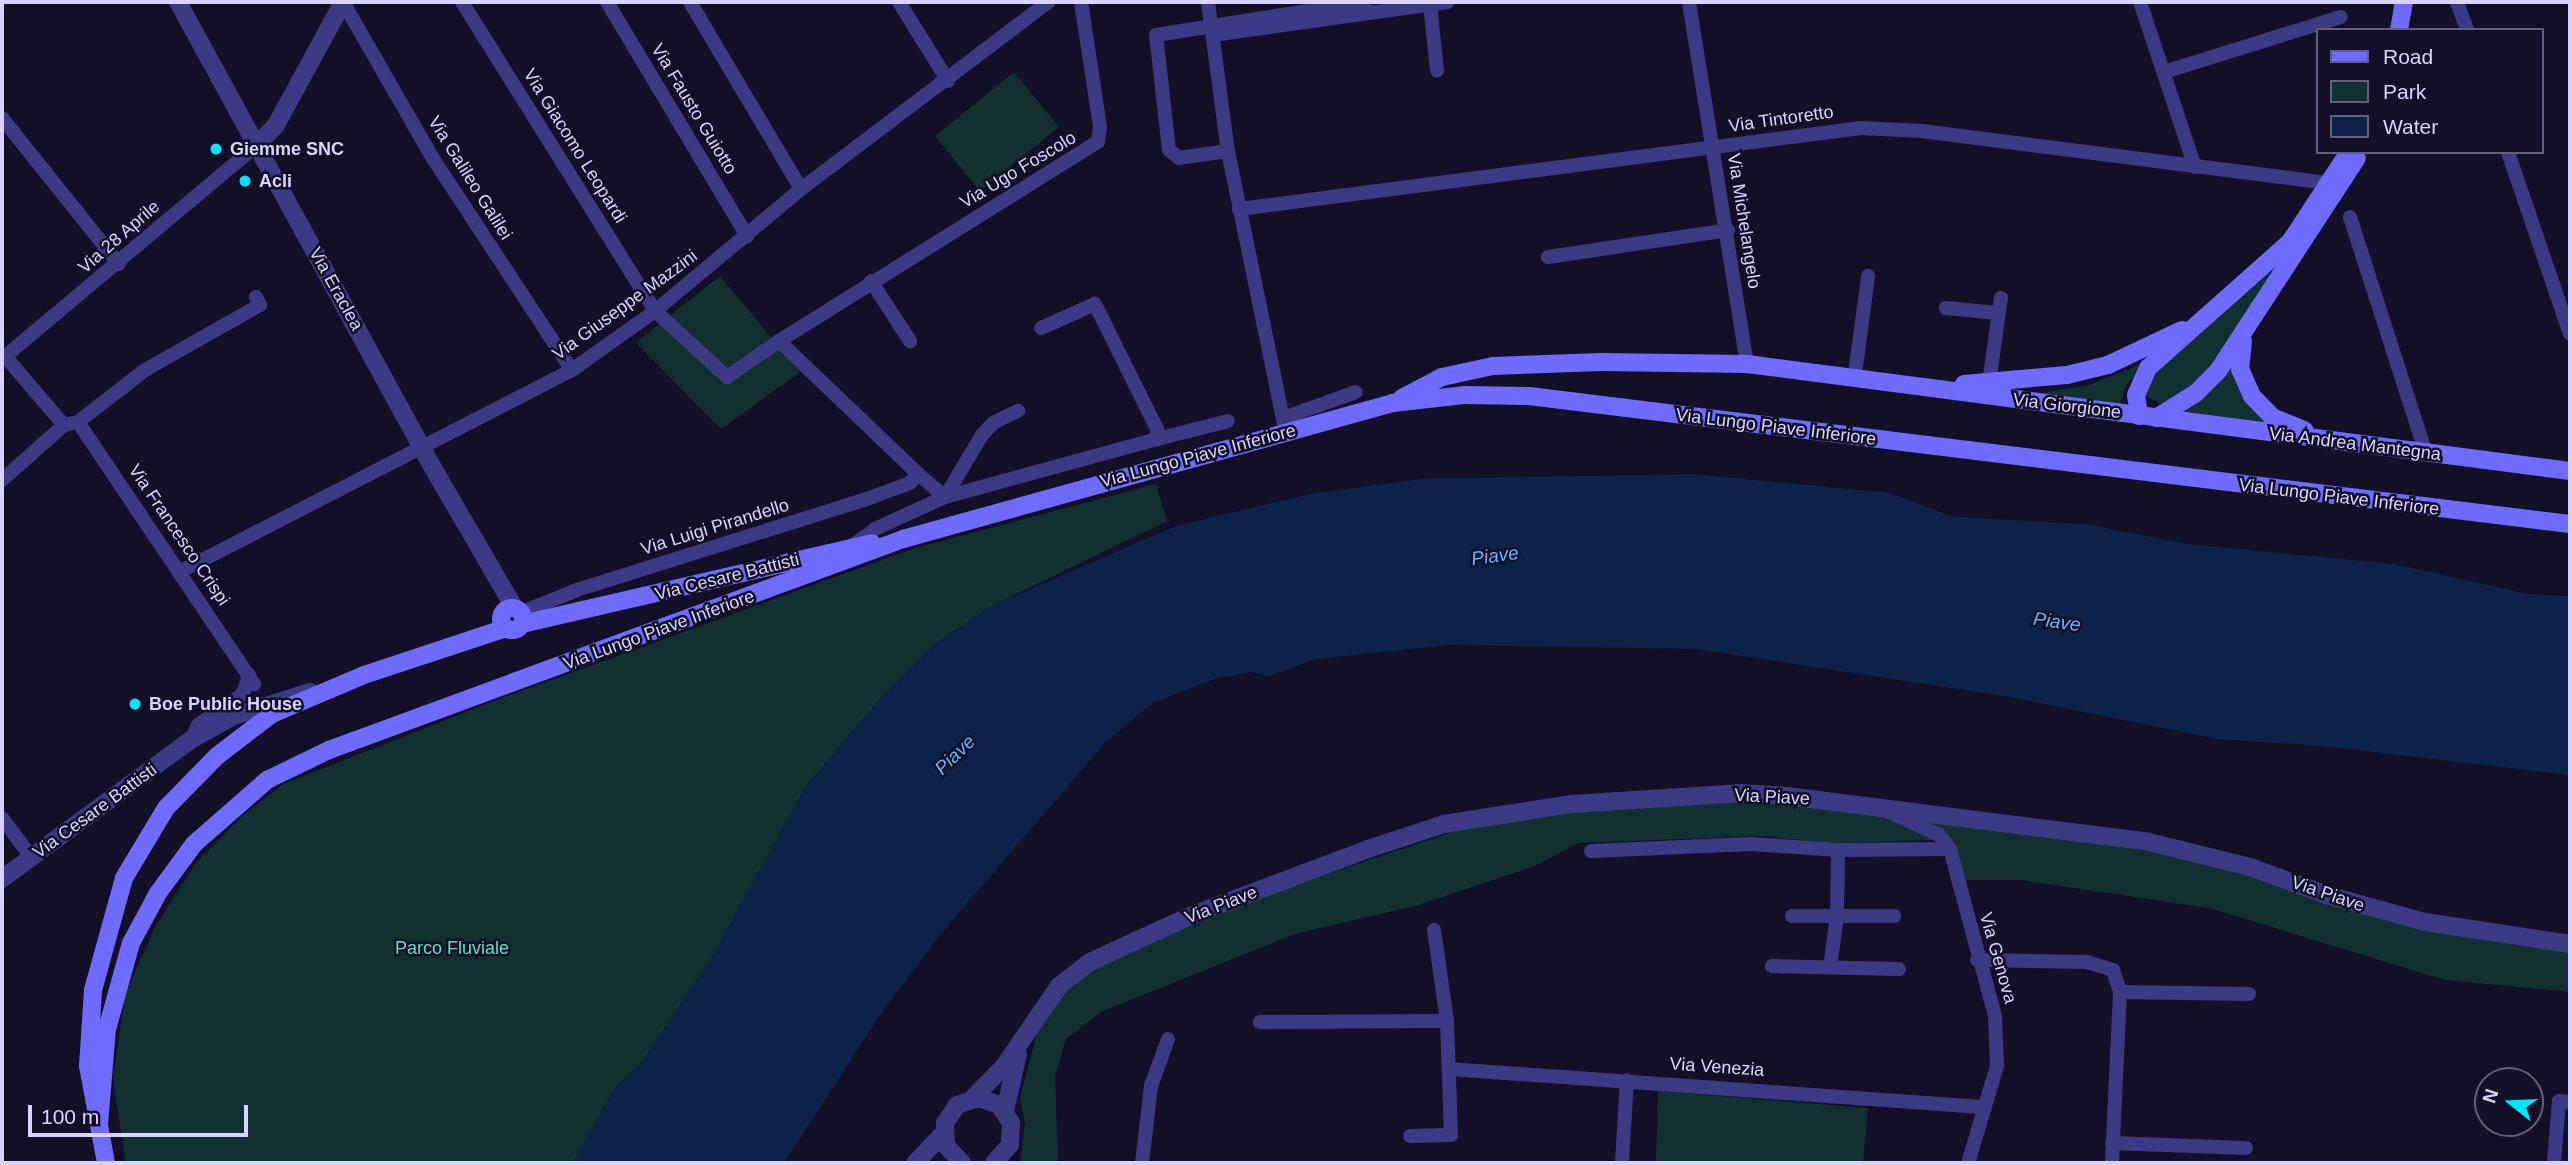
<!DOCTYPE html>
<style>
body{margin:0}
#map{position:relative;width:2572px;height:1165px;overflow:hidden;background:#130f26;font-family:Arial,sans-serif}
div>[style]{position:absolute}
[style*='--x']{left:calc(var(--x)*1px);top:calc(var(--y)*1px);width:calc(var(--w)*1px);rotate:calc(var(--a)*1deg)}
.green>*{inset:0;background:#12302f}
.water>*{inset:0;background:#0c2248}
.minor>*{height:14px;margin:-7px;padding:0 7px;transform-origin:7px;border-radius:7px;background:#3d3a85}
.tertiary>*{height:18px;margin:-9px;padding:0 9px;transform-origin:9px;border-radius:9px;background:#3d3a85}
.secondary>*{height:18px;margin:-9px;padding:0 9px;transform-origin:9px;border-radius:9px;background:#6f6bff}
.secondary>.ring{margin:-9px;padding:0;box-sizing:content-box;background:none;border:18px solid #6f6bff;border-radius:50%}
.dots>*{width:19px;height:19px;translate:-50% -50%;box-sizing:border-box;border:4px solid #130f26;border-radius:50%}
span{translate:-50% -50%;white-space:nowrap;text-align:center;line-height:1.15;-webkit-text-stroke:5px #130f26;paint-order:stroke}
.street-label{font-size:18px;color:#d9d4ff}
.poi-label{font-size:18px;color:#d9d4ff;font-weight:700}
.left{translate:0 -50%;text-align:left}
.park-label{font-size:18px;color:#5fe0c0}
.water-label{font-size:19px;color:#62b6ff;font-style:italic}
.frame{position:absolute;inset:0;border:4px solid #d9d4ff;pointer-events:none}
.legend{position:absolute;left:2316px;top:28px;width:228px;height:126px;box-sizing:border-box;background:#130f26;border:2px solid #625e7d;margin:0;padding:9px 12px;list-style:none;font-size:21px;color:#d9d4ff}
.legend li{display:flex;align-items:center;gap:14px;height:35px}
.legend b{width:35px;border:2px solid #625e7d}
.north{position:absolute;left:2474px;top:1067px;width:70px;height:70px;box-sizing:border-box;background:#130f26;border:2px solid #625e7d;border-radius:50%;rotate:288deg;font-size:19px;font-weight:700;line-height:28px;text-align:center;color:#d9d4ff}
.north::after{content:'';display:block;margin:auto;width:24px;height:32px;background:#00e5ff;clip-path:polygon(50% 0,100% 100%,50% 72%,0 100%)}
.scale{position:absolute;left:28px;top:1105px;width:220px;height:32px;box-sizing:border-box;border:4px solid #d9d4ff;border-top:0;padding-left:9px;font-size:21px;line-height:24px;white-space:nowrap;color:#d9d4ff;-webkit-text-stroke:5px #130f26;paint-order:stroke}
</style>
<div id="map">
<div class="green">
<i style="clip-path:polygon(1014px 72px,1059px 127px,980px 191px,935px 136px)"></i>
<i style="clip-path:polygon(2283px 261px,2206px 378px,2169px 403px,2159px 403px,2144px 395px,2147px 381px,2160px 369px)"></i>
<i style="clip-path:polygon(720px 276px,800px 372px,721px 429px,636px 343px)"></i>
<i style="clip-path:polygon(2235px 359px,2274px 427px,2180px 415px,2201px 399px)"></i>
<i style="clip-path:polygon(2141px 364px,2143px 366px,2127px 384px,2119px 407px,2030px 395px,2089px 385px)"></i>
<i style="clip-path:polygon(1156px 484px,1167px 521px,996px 604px,937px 642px,882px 697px,806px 786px,715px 952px,642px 1062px,615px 1088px,573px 1163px,126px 1163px,113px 1080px,125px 994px,155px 927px,196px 863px,242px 816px,283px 784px,499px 699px,915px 548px)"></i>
<i style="clip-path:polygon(1721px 801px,1797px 803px,1879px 814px,1935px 840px,1833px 843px,1761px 836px,1578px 843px,1535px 866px,1419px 905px,1294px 934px,1101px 1012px,1066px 1039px,1055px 1076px,1058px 1163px,1020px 1163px,1025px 1123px,1020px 1097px,1040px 1022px,1068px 987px,1106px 961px,1247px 901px,1471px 826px,1587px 810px)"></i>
<i style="clip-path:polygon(1905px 816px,2167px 854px,2241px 871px,2310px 898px,2570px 952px,2570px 992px,2445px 980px,2209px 908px,2021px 880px,1963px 880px,1953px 848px)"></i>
<i style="clip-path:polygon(1658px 1091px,1868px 1108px,1863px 1163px,1656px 1163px)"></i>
</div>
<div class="water">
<i style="clip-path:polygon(1692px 474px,1890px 493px,1954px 517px,2085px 524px,2188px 544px,2394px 564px,2528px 594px,2570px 596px,2570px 775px,2322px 746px,2217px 739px,2010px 697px,1697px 649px,1449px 645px,1316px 659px,1269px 676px,1250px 672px,1215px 679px,1152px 703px,1104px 744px,939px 936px,880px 1015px,784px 1163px,573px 1163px,615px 1088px,642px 1062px,715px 952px,806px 786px,882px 697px,937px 642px,996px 604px,1176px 526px,1310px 494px,1421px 479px)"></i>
</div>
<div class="minor">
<i style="--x:343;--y:2;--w:179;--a:60.1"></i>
<i style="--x:432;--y:157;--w:255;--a:56.7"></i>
<i style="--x:462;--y:2;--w:364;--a:58"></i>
<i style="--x:655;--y:311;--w:98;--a:42.5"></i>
<i style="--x:727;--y:377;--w:63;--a:-34.7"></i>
<i style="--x:779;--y:341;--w:192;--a:43.7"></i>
<i style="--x:918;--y:474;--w:12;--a:132"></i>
<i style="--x:910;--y:483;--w:46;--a:159.6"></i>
<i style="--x:867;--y:499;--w:304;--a:162.6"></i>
<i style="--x:577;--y:590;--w:61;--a:158"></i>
<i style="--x:607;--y:2;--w:273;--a:59.1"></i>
<i style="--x:690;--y:2;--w:217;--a:59.3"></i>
<i style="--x:899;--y:2;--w:93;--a:58.2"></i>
<i style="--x:1208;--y:2;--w:150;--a:82.4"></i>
<i style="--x:1228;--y:151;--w:288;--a:78.4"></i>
<i style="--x:1689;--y:2;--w:367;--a:80.9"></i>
<i style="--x:2140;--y:2;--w:174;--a:71.6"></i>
<i style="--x:2457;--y:2;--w:30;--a:70"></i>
<i style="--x:1430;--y:4;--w:67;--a:84"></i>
<i style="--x:1213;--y:35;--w:237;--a:-8"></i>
<i style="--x:2164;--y:72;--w:185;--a:-17.3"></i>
<i style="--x:2;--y:118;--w:187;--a:51.3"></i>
<i style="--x:1228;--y:151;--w:49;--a:171.9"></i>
<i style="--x:1179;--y:158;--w:13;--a:-141"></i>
<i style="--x:1169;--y:150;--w:116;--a:-96.4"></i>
<i style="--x:1156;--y:35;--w:212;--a:-9"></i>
<i style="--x:2508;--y:152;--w:192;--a:71.2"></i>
<i style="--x:1239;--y:209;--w:627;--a:-7.42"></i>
<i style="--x:1861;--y:128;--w:61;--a:2.8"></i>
<i style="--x:1922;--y:131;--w:410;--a:7.3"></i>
<i style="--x:2350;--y:217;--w:245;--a:72.2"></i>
<i style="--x:1548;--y:257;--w:182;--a:-8.5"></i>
<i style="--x:871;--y:281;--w:72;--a:57"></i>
<i style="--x:1946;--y:308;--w:52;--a:5.5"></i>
<i style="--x:779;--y:341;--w:376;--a:-32"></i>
<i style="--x:1098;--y:142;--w:15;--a:-82"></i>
<i style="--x:1100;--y:127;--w:126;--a:-98.6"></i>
<i style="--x:5;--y:356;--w:91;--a:49.5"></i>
<i style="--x:2;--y:359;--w:333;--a:-40"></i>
<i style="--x:1855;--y:374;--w:99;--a:-82.4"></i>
<i style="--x:1989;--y:383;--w:86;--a:-82"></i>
<i style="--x:1283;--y:418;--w:77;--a:-19.6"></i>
<i style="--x:78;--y:422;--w:85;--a:-37.8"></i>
<i style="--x:145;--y:370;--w:132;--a:-29.5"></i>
<i style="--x:260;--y:305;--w:9;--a:-117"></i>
<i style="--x:1157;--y:439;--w:73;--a:-14.2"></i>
<i style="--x:918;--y:474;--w:35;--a:40"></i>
<i style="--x:945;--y:497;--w:220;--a:-15.3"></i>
<i style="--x:1157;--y:439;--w:10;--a:-90"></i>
<i style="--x:1157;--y:429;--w:140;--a:-116.4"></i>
<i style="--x:1095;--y:304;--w:59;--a:156"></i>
<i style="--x:2;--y:480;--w:83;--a:-41.6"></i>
<i style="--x:64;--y:425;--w:14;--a:-12"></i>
<i style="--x:78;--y:422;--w:316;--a:56.1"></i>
<i style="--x:852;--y:546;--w:29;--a:-36"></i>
<i style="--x:875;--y:529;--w:77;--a:-24.6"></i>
<i style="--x:945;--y:497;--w:72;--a:-59.2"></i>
<i style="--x:982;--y:435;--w:16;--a:-47"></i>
<i style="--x:993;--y:423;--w:28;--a:-26"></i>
<i style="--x:181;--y:571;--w:440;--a:-27.2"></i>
<i style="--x:572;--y:370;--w:102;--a:-35.4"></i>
<i style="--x:655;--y:311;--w:190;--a:-39.9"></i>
<i style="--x:801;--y:189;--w:310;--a:-37.1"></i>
<i style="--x:192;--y:739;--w:15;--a:-67"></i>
<i style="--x:198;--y:725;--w:55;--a:-34.6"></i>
<i style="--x:243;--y:694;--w:20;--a:-72"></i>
<i style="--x:1889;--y:812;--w:55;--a:24.7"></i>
<i style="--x:1939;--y:835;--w:18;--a:52"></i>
<i style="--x:1950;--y:849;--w:173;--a:74.9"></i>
<i style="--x:1995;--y:1016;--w:50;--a:87.7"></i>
<i style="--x:1997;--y:1066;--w:101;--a:106.6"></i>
<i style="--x:2;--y:818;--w:50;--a:53.1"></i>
<i style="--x:1591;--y:851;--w:160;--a:-2.5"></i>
<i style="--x:1751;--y:844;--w:87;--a:3.9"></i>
<i style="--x:1838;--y:850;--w:112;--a:-0.5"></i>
<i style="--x:1792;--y:916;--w:102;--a:0"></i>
<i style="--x:1977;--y:960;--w:110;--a:1"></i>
<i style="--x:2087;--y:962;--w:27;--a:17"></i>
<i style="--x:2113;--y:970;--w:23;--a:72"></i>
<i style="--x:2120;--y:992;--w:171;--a:92.7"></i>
<i style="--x:1772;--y:966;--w:127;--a:1.4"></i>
<i style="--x:1830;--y:967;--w:51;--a:-82.2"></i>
<i style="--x:1837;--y:916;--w:66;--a:-89.1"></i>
<i style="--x:2120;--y:992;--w:129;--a:0.9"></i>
<i style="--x:1260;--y:1022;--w:187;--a:-0.3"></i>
<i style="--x:1449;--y:1069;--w:534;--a:4.08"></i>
<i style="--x:1410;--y:1136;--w:41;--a:-1.4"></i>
<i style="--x:1451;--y:1135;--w:114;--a:-92"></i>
<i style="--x:1447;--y:1021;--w:92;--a:-98.1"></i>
<i style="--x:2112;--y:1143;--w:134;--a:2.1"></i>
<i style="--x:1142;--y:1163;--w:78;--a:-83.3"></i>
<i style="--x:1151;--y:1086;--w:50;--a:-70.1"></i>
<i style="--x:1622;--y:1163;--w:83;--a:-86.6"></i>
<i style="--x:2554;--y:1163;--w:62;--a:-85.4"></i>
<i style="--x:2559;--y:1101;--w:11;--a:5"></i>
</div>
<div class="tertiary">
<i style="--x:178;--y:2;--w:531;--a:61.31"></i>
<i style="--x:433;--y:468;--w:163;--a:59.8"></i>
<i style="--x:257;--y:145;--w:28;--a:-46"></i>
<i style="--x:276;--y:125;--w:140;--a:-61.4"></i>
<i style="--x:2;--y:879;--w:236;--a:-36.4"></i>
<i style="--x:192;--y:739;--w:48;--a:-28.7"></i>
<i style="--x:234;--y:716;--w:80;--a:-17.5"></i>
<i style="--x:973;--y:1098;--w:45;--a:-45.9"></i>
<i style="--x:1004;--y:1066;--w:97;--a:-55.5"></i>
<i style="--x:1059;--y:986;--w:39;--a:-38"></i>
<i style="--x:1090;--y:962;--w:110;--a:-24.7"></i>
<i style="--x:1190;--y:916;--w:190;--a:-20.6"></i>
<i style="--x:1368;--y:849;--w:80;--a:-18.2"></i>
<i style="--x:1444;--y:824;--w:130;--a:-8.9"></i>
<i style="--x:1572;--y:804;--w:168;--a:-3.7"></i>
<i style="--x:1740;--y:793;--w:47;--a:3.7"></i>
<i style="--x:1787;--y:796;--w:361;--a:7.2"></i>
<i style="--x:2145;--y:841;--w:108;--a:13.9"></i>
<i style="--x:2250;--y:867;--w:82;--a:20"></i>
<i style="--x:2327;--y:895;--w:102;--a:15.4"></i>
<i style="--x:2425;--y:922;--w:147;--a:8.6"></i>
<i style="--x:1005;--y:1111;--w:58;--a:-77.2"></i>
<i style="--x:915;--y:1163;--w:40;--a:-46"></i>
<i style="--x:962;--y:1163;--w:24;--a:-132"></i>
<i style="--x:946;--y:1145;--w:22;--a:-93"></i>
<i style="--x:945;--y:1123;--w:22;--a:-56"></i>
<i style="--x:957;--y:1105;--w:22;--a:-18"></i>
<i style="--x:978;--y:1098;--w:22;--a:18"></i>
<i style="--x:999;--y:1105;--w:22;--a:56"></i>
<i style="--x:1011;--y:1123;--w:22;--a:93"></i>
<i style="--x:1010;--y:1145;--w:24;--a:132"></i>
</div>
<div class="secondary">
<i style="--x:2399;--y:30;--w:28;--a:-80"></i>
<i style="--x:2243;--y:341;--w:28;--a:96"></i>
<i style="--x:2240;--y:369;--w:30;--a:66"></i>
<i style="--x:2252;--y:396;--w:29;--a:46"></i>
<i style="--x:2272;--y:417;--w:35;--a:22"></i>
<i style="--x:1964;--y:384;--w:103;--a:-5"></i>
<i style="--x:2067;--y:375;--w:42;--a:-13.7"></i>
<i style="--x:2108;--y:365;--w:82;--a:-25.3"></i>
<i style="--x:1402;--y:398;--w:45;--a:-27.7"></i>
<i style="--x:1442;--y:377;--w:52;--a:-12.2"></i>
<i style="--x:1493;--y:366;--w:108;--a:-2.1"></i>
<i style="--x:1601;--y:362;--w:146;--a:0.8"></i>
<i style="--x:1747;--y:364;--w:830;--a:7.41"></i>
<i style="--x:2139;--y:416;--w:21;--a:-98"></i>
<i style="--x:2136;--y:395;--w:30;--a:-66"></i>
<i style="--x:2148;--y:368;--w:190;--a:-41.6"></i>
<i style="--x:2290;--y:242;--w:108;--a:-56.8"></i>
<i style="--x:2156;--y:418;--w:47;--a:-32"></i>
<i style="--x:2196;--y:393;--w:31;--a:-45"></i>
<i style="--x:2218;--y:371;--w:254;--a:-56.9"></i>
<i class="ring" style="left:501px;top:608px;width:4px;height:4px"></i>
<i style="--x:522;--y:624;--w:359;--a:-13"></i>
<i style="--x:99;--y:1124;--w:95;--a:-85.2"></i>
<i style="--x:107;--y:1029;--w:89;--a:-74.4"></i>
<i style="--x:131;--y:943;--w:57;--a:-61.6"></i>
<i style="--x:158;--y:893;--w:61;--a:-53.7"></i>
<i style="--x:194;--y:844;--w:97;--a:-41.2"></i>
<i style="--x:267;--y:780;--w:69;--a:-25.8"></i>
<i style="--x:329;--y:750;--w:612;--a:-20.18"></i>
<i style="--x:903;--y:539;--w:509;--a:-15.51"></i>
<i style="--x:1393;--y:403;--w:71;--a:-6.4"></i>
<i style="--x:1464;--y:395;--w:65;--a:0.9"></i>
<i style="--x:1529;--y:396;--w:1049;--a:7.01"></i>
<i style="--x:106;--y:1163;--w:99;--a:-100.5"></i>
<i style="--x:88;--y:1066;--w:76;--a:-86.2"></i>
<i style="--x:93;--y:990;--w:116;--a:-74.5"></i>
<i style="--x:124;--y:878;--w:82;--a:-59"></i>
<i style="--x:166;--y:808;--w:73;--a:-45.6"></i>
<i style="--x:217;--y:756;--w:69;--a:-37.4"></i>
<i style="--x:272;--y:714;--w:100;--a:-23"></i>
<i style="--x:364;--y:675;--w:150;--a:-18.3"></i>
</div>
<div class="dots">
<i style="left:216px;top:149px;background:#00e5ff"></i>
<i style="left:245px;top:181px;background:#00e5ff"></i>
<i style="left:135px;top:704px;background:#00e5ff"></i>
</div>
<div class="street-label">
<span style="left:694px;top:109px;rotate:59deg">Via Fausto Guiotto</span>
<span style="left:1781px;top:119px;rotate:-8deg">Via Tintoretto</span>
<span style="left:575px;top:146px;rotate:58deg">Via Giacomo Leopardi</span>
<span style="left:1018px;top:170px;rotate:-31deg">Via Ugo Foscolo</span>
<span style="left:470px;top:178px;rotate:58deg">Via Galileo Galilei</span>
<span style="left:1744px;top:221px;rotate:81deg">Via Michelangelo</span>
<span style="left:119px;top:237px;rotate:-41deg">Via 28 Aprile</span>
<span style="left:336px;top:289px;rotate:61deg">Via Eraclea</span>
<span style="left:625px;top:305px;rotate:-36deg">Via Giuseppe Mazzini</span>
<span style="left:2067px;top:406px;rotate:7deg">Via Giorgione</span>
<span style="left:1776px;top:427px;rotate:7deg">Via Lungo Piave Inferiore</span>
<span style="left:2355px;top:444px;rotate:7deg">Via Andrea Mantegna</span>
<span style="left:1198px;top:456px;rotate:-15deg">Via Lungo Piave Inferiore</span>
<span style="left:2339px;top:497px;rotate:7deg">Via Lungo Piave Inferiore</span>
<span style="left:715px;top:527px;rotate:-17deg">Via Luigi Pirandello</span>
<span style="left:179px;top:535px;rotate:56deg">Via Francesco Crispi</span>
<span style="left:727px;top:577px;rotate:-14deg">Via Cesare Battisti</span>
<span style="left:659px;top:630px;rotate:-20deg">Via Lungo Piave Inferiore</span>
<span style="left:1772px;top:797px;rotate:3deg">Via Piave</span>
<span style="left:95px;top:811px;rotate:-36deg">Via Cesare Battisti</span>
<span style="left:2328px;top:894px;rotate:19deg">Via Piave</span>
<span style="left:1221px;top:905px;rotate:-21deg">Via Piave</span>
<span style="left:1998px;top:958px;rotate:74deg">Via Genova</span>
<span style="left:1717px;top:1067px;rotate:4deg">Via Venezia</span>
</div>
<div class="poi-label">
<span class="left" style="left:230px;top:149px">Giemme SNC</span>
<span class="left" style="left:259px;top:181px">Acli</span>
<span class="left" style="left:149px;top:704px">Boe Public House</span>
</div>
<div class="park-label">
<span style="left:452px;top:948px">Parco Fluviale</span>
</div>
<div class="water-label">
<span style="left:1495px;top:556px;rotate:-8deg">Piave</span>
<span style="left:2057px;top:622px;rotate:8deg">Piave</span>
<span style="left:955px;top:755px;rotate:-44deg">Piave</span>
</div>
<div class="frame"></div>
<ul class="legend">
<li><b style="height:9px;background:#6f6bff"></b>Road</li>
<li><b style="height:19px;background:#12302f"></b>Park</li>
<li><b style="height:19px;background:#0c2248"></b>Water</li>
</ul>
<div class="north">N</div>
<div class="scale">100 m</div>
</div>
